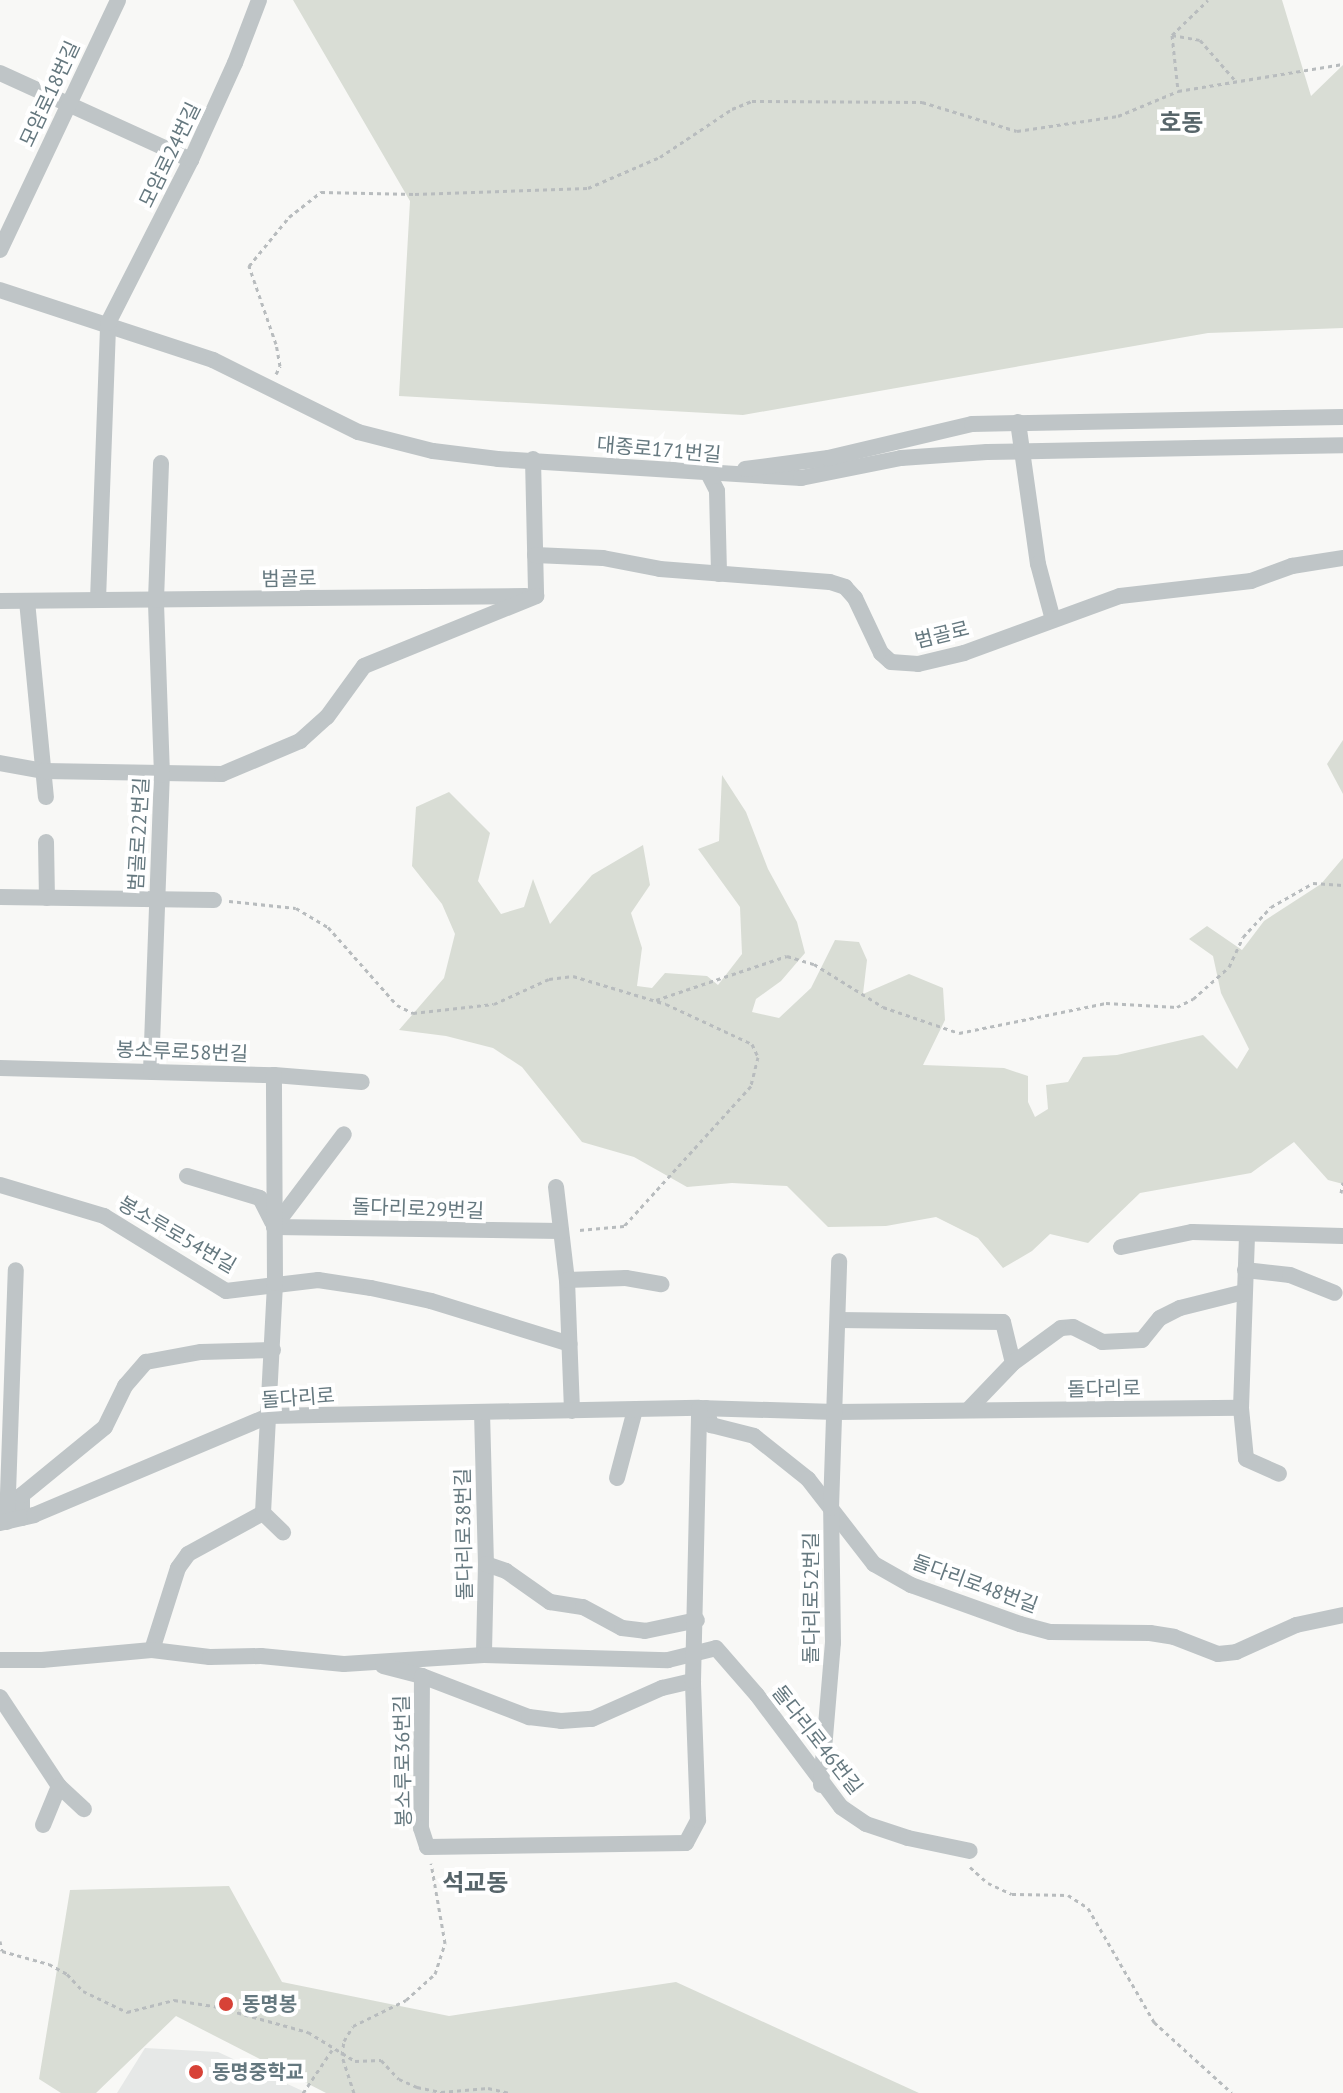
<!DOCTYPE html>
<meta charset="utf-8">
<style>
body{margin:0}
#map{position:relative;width:1343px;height:2093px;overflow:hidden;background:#f8f8f6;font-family:"PT Sans","Noto Sans KR",sans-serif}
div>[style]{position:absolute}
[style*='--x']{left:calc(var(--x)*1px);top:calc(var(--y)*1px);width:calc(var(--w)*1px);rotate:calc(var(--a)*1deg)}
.built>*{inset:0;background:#e6e8e7}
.green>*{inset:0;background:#d9ddd5}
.path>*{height:3px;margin-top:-1.5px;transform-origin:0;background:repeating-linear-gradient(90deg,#b8bcbe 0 4px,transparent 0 8px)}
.street>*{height:16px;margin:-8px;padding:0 8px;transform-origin:8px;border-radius:8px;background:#bfc5c7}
.dots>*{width:22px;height:22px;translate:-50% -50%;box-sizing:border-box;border:4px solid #fff;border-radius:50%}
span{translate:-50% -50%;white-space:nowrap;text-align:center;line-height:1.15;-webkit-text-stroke:8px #fff;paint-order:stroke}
.street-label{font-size:20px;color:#65787f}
.poi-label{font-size:20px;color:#65787f;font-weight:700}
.left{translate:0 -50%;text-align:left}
.quarter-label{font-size:24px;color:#57656a;font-weight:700}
</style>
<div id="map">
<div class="built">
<i style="clip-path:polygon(145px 2048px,218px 2052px,307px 2093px,117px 2093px)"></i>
</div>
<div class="green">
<i style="clip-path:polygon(293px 0,1282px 0,1311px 96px,1343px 65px,1343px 328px,1208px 333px,743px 415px,399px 396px,410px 201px)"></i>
<i style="clip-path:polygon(1343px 740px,1343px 794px,1327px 764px)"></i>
<i style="clip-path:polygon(722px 775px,746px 812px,768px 869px,797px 922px,805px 953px,781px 981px,756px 999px,752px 1012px,779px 1018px,811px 988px,835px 940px,859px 942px,867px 960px,863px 994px,909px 974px,943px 988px,945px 1020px,923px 1065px,1004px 1068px,1028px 1076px,1028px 1102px,1035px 1117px,1048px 1109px,1046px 1085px,1068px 1082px,1083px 1057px,1117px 1055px,1203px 1035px,1237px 1069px,1249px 1049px,1221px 993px,1213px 956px,1189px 939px,1207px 926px,1242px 950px,1264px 921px,1321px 884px,1343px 858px,1343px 1184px,1328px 1180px,1294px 1142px,1251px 1173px,1140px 1193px,1088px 1243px,1050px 1234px,1032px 1251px,1003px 1268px,978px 1238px,936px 1217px,886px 1226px,828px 1227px,787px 1186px,732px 1183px,687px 1187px,634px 1157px,582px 1142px,522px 1067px,493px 1048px,446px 1036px,399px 1030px,444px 978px,455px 934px,442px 904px,412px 866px,416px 807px,449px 792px,490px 833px,478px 881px,501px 914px,524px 907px,533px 879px,550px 924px,592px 875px,643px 845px,650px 885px,631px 913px,642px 948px,637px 986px,652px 988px,665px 973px,707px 976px,718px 985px,742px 954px,740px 907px,698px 849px,719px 841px)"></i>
<i style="clip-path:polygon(229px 1886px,282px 1982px,449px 2016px,676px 1982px,919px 2093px,326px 2093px,176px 2016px,96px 2093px,61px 2093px,39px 2079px,70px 1890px)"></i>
</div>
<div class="path">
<i style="--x:1172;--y:35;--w:28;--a:10"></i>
<i style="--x:1200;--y:40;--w:52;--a:48.9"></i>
<i style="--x:1172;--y:35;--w:55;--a:83.8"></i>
<i style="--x:1172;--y:35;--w:50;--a:-44.2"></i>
<i style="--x:276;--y:374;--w:9;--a:-63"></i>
<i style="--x:280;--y:366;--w:22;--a:-100"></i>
<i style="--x:276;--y:344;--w:83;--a:-109.1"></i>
<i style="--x:249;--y:266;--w:63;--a:-50.8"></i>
<i style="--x:289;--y:217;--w:41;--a:-38"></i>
<i style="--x:321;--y:192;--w:94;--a:1.2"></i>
<i style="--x:415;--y:194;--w:173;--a:-2"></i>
<i style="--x:588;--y:188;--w:78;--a:-23.3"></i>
<i style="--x:660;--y:157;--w:87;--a:-33.7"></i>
<i style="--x:732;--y:109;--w:22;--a:-22"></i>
<i style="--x:752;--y:101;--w:170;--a:0.3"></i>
<i style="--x:922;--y:102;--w:99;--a:17"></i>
<i style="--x:1017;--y:131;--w:102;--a:-8.4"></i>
<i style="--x:1118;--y:116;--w:65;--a:-22.6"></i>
<i style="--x:1178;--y:91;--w:167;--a:-9.3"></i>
<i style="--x:229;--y:901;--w:67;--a:6"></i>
<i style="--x:296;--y:908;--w:37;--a:31"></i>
<i style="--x:328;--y:927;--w:104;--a:48.5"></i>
<i style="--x:397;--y:1005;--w:18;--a:27"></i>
<i style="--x:413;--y:1013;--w:81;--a:-6.3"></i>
<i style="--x:494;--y:1004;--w:60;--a:-24.4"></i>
<i style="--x:549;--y:979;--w:24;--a:-7"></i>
<i style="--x:573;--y:976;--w:97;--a:16.8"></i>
<i style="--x:666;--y:1004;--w:95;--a:24.9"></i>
<i style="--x:752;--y:1044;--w:14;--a:65"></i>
<i style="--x:758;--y:1057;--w:30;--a:104"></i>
<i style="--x:751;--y:1086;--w:189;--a:132.2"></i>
<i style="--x:624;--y:1226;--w:45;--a:174.9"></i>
<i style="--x:656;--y:1000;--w:138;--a:-18.6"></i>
<i style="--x:787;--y:956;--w:28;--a:17"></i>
<i style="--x:814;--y:964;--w:81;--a:31.9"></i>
<i style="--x:883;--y:1007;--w:80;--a:18.9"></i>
<i style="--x:959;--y:1033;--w:150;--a:-11.5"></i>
<i style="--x:1106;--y:1003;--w:71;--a:3.2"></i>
<i style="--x:1177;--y:1007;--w:18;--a:-27"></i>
<i style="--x:1193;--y:999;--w:48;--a:-41.6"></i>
<i style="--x:1229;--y:967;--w:33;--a:-65"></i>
<i style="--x:1243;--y:937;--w:41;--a:-47"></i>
<i style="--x:1271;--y:907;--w:48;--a:-29.7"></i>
<i style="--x:1313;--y:883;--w:30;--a:4"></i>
<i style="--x:1341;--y:1193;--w:11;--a:-80"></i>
<i style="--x:970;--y:1867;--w:24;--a:42"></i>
<i style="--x:988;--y:1883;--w:26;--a:25"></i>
<i style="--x:1012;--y:1894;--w:56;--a:1"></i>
<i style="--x:1068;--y:1895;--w:24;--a:33"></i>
<i style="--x:1088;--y:1908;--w:132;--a:59.9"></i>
<i style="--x:1154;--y:2022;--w:105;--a:42.3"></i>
<i style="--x:0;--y:1941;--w:10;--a:79"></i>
<i style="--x:2;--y:1951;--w:49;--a:15.5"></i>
<i style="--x:49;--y:1964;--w:21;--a:29"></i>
<i style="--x:67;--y:1974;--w:23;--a:47"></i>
<i style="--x:83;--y:1991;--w:49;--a:25.5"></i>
<i style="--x:127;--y:2012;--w:49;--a:-14.3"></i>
<i style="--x:174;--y:2000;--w:40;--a:8.5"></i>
<i style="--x:214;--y:2006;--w:98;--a:15.5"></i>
<i style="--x:308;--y:2032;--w:55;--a:31.7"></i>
<i style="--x:355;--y:2061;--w:26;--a:-2"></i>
<i style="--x:381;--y:2060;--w:26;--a:47"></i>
<i style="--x:399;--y:2079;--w:20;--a:24"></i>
<i style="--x:417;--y:2087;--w:25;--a:12"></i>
<i style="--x:441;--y:2092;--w:47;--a:-4.9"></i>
<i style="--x:488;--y:2088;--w:23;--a:13"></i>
<i style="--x:303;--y:2093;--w:52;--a:-56"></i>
<i style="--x:354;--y:2093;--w:40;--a:-108"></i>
<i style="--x:342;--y:2055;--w:14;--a:-82"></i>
<i style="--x:344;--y:2041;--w:17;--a:-59"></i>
<i style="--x:353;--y:2026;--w:59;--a:-26.1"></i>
<i style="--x:406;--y:2000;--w:39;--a:-42"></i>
<i style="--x:435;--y:1974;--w:33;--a:-72"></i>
<i style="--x:445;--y:1943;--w:81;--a:-99.9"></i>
</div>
<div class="street">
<i style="--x:0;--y:73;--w:210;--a:24.5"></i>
<i style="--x:0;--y:250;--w:276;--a:-64.7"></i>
<i style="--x:0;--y:290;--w:224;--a:18.2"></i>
<i style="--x:213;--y:360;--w:162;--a:26.4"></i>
<i style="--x:358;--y:432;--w:77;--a:14.2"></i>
<i style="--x:433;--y:451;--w:65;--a:7"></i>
<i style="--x:498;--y:459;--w:304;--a:3.6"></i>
<i style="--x:801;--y:478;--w:102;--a:-11.3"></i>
<i style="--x:901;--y:458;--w:86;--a:-4"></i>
<i style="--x:987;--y:452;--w:356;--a:-1.1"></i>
<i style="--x:1018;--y:422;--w:143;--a:82"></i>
<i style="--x:1038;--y:564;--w:58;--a:75"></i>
<i style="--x:533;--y:459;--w:137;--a:88.7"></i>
<i style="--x:745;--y:469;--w:84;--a:-7.5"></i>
<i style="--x:828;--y:458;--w:148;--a:-13.3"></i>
<i style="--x:972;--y:424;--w:371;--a:-1.1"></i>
<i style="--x:708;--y:473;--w:20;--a:63"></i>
<i style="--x:717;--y:491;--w:83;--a:88.6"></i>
<i style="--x:535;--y:555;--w:68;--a:2.5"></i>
<i style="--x:603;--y:558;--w:58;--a:10.9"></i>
<i style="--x:660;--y:569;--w:170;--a:4.4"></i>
<i style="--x:830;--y:582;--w:16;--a:18"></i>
<i style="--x:845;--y:587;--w:15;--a:48"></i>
<i style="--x:855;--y:598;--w:61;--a:64.7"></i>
<i style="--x:881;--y:653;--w:13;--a:42"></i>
<i style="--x:891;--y:662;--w:27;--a:4"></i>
<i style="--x:918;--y:664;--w:47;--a:-13.4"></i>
<i style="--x:964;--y:653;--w:166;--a:-20.1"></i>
<i style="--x:1120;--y:596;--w:132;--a:-6.5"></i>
<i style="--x:1251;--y:581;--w:44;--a:-20.1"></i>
<i style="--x:1292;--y:566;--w:52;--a:-8.9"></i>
<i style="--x:98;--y:600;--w:277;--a:-87.9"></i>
<i style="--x:108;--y:323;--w:183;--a:-63"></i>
<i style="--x:191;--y:160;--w:107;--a:-65.6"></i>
<i style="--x:235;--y:63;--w:67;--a:-69.1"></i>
<i style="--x:0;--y:601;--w:526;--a:-0.54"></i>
<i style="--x:27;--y:601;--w:197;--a:84.5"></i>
<i style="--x:0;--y:763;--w:45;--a:10.3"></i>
<i style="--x:44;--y:771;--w:178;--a:1"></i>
<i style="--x:222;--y:774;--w:85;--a:-22.9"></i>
<i style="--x:300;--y:741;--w:36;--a:-42"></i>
<i style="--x:327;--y:717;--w:63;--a:-54"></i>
<i style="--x:364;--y:666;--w:186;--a:-22.1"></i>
<i style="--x:46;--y:842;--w:56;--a:89"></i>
<i style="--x:0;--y:897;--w:214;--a:0.8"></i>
<i style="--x:0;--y:1068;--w:274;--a:1.5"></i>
<i style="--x:274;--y:1075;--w:88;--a:4.5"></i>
<i style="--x:151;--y:1071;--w:296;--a:-87.9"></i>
<i style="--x:162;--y:775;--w:175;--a:-92"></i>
<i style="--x:156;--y:600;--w:137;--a:-87.9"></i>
<i style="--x:187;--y:1176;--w:76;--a:16.8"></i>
<i style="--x:260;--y:1198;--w:27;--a:63"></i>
<i style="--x:0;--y:1185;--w:109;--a:16.6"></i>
<i style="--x:104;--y:1216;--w:143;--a:31.6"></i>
<i style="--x:226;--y:1291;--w:93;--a:-6.8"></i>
<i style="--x:318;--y:1280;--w:54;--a:8.6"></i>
<i style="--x:371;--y:1288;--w:61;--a:12.2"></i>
<i style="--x:431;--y:1301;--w:145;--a:17.2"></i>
<i style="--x:556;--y:1187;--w:94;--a:83.3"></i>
<i style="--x:567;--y:1280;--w:131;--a:87.8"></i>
<i style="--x:274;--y:1227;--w:287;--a:0.8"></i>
<i style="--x:274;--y:1227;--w:116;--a:-53"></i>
<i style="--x:1247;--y:1236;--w:172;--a:92"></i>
<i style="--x:1241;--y:1408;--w:51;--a:84.4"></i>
<i style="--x:1246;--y:1459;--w:36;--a:24"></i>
<i style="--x:1121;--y:1247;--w:73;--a:-11.9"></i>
<i style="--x:1192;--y:1232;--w:151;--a:1.5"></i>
<i style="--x:1245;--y:1270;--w:45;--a:6.3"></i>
<i style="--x:1290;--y:1275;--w:48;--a:21.8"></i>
<i style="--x:567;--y:1280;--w:59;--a:-1.9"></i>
<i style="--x:626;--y:1278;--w:36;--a:10"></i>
<i style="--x:838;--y:1320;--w:165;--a:0.7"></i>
<i style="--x:1003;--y:1322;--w:42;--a:76.3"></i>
<i style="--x:706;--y:1408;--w:18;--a:74"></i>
<i style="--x:711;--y:1425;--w:44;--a:14.3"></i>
<i style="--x:754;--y:1436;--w:69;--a:38.5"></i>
<i style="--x:808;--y:1479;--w:108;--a:52.2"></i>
<i style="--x:874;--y:1564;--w:43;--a:29.6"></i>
<i style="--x:911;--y:1585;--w:116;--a:19.7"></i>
<i style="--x:1020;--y:1624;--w:31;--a:15"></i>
<i style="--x:1050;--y:1632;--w:100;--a:0.6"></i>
<i style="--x:1150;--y:1633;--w:24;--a:9"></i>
<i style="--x:1174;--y:1637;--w:47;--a:21.1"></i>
<i style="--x:1218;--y:1654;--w:18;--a:-6"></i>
<i style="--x:1236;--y:1652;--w:66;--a:-24.2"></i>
<i style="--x:1296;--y:1625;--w:48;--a:-12"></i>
<i style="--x:968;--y:1410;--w:65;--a:-46.2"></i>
<i style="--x:1013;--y:1363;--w:59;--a:-36.1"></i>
<i style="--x:1061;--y:1328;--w:12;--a:-5"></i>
<i style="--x:1073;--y:1327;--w:33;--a:27"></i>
<i style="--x:1102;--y:1342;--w:40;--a:-2.9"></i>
<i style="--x:1142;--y:1340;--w:28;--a:-51"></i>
<i style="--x:1160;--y:1318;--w:22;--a:-27"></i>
<i style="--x:1180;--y:1308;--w:66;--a:-14"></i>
<i style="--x:482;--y:1412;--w:152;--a:88.5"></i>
<i style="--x:486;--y:1564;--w:91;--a:91.3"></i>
<i style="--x:617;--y:1478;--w:70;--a:-75.2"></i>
<i style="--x:263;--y:1513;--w:28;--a:44"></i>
<i style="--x:22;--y:1518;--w:23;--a:-90"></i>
<i style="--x:22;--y:1495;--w:107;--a:-39.3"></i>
<i style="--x:105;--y:1427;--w:46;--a:-64"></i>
<i style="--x:125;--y:1386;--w:32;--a:-49"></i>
<i style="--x:146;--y:1362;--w:56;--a:-10.3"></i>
<i style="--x:201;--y:1352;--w:72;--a:-1.6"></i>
<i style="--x:7;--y:1522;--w:252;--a:-88"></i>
<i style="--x:0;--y:1523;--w:35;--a:-13"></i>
<i style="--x:34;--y:1515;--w:254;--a:-22.9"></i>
<i style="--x:268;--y:1416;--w:431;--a:-1.1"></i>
<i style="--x:699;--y:1408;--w:137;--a:1.7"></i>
<i style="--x:836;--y:1412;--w:405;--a:-0.6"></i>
<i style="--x:486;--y:1564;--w:21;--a:19"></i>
<i style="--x:506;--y:1571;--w:54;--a:35.2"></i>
<i style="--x:550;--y:1602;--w:33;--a:9"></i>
<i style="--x:583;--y:1607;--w:44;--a:28.3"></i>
<i style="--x:622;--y:1628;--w:23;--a:7"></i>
<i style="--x:645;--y:1631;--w:53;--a:-11.9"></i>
<i style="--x:152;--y:1650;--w:86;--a:-72.4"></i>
<i style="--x:178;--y:1568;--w:17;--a:-54"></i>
<i style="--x:188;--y:1554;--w:85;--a:-28.7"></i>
<i style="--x:263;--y:1513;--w:230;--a:-87"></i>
<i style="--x:275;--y:1283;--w:208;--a:-90.3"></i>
<i style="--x:0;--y:1660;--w:42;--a:0"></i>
<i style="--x:42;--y:1660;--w:110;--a:-5.2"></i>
<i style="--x:152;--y:1650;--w:58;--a:6.9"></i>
<i style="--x:210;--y:1657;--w:51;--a:-1.1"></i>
<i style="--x:261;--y:1656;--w:83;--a:5.5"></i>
<i style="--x:344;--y:1664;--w:140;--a:-3.7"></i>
<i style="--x:484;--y:1655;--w:184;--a:1.6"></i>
<i style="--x:668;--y:1660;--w:49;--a:-14"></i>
<i style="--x:716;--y:1648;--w:62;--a:48.9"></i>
<i style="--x:757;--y:1695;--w:140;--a:53.1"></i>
<i style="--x:841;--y:1807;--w:30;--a:34"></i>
<i style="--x:866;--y:1824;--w:44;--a:18.4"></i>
<i style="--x:908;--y:1838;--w:63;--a:11.8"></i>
<i style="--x:383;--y:1666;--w:40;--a:14.4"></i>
<i style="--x:422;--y:1676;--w:115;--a:21"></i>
<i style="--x:529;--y:1717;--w:32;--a:7"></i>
<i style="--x:561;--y:1721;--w:31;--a:-4"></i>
<i style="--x:592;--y:1719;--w:77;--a:-23.9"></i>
<i style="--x:662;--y:1688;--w:32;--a:-13"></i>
<i style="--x:422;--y:1676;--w:152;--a:90.4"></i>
<i style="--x:421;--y:1828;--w:20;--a:72"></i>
<i style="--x:427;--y:1847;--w:259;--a:-0.9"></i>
<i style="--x:686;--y:1843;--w:26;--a:-62"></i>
<i style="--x:698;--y:1820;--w:139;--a:-92.1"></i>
<i style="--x:693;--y:1681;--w:273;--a:-88.7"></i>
<i style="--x:0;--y:1697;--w:107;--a:56.5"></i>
<i style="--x:59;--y:1786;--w:42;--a:112.3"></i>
<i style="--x:821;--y:1785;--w:143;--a:-85.2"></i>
<i style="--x:833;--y:1643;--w:135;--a:-90.8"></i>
<i style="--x:831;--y:1508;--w:247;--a:-88.1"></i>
<i style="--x:59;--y:1786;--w:34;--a:43"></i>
</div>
<div class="dots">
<i style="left:226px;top:2004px;background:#d74237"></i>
<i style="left:196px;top:2072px;background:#d74237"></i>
</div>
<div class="street-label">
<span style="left:50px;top:94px;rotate:-65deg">모암로18번길</span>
<span style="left:170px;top:155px;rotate:-64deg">모암로24번길</span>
<span style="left:659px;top:450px;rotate:5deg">대종로171번길</span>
<span style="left:289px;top:579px;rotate:-1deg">범골로</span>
<span style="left:942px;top:635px;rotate:-14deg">범골로</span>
<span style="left:139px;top:834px;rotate:-87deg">범골로22번길</span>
<span style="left:182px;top:1052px;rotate:2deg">봉소루로58번길</span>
<span style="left:418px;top:1209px;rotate:2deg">돌다리로29번길</span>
<span style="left:177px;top:1235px;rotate:30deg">봉소루로54번길</span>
<span style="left:1104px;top:1389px;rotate:-1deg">돌다리로</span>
<span style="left:298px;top:1398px;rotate:-4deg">돌다리로</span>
<span style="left:464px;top:1534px;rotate:-91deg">돌다리로38번길</span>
<span style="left:975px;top:1584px;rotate:20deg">돌다리로48번길</span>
<span style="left:811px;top:1598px;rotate:-90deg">돌다리로52번길</span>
<span style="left:817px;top:1740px;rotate:52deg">돌다리로46번길</span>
<span style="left:403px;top:1761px;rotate:-91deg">봉소루로36번길</span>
</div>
<div class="poi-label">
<span class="left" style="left:242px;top:2004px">동명봉</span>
<span class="left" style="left:212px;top:2072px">동명중학교</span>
</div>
<div class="quarter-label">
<span style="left:1181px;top:123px">호동</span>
<span style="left:475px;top:1883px">석교동</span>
</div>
</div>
